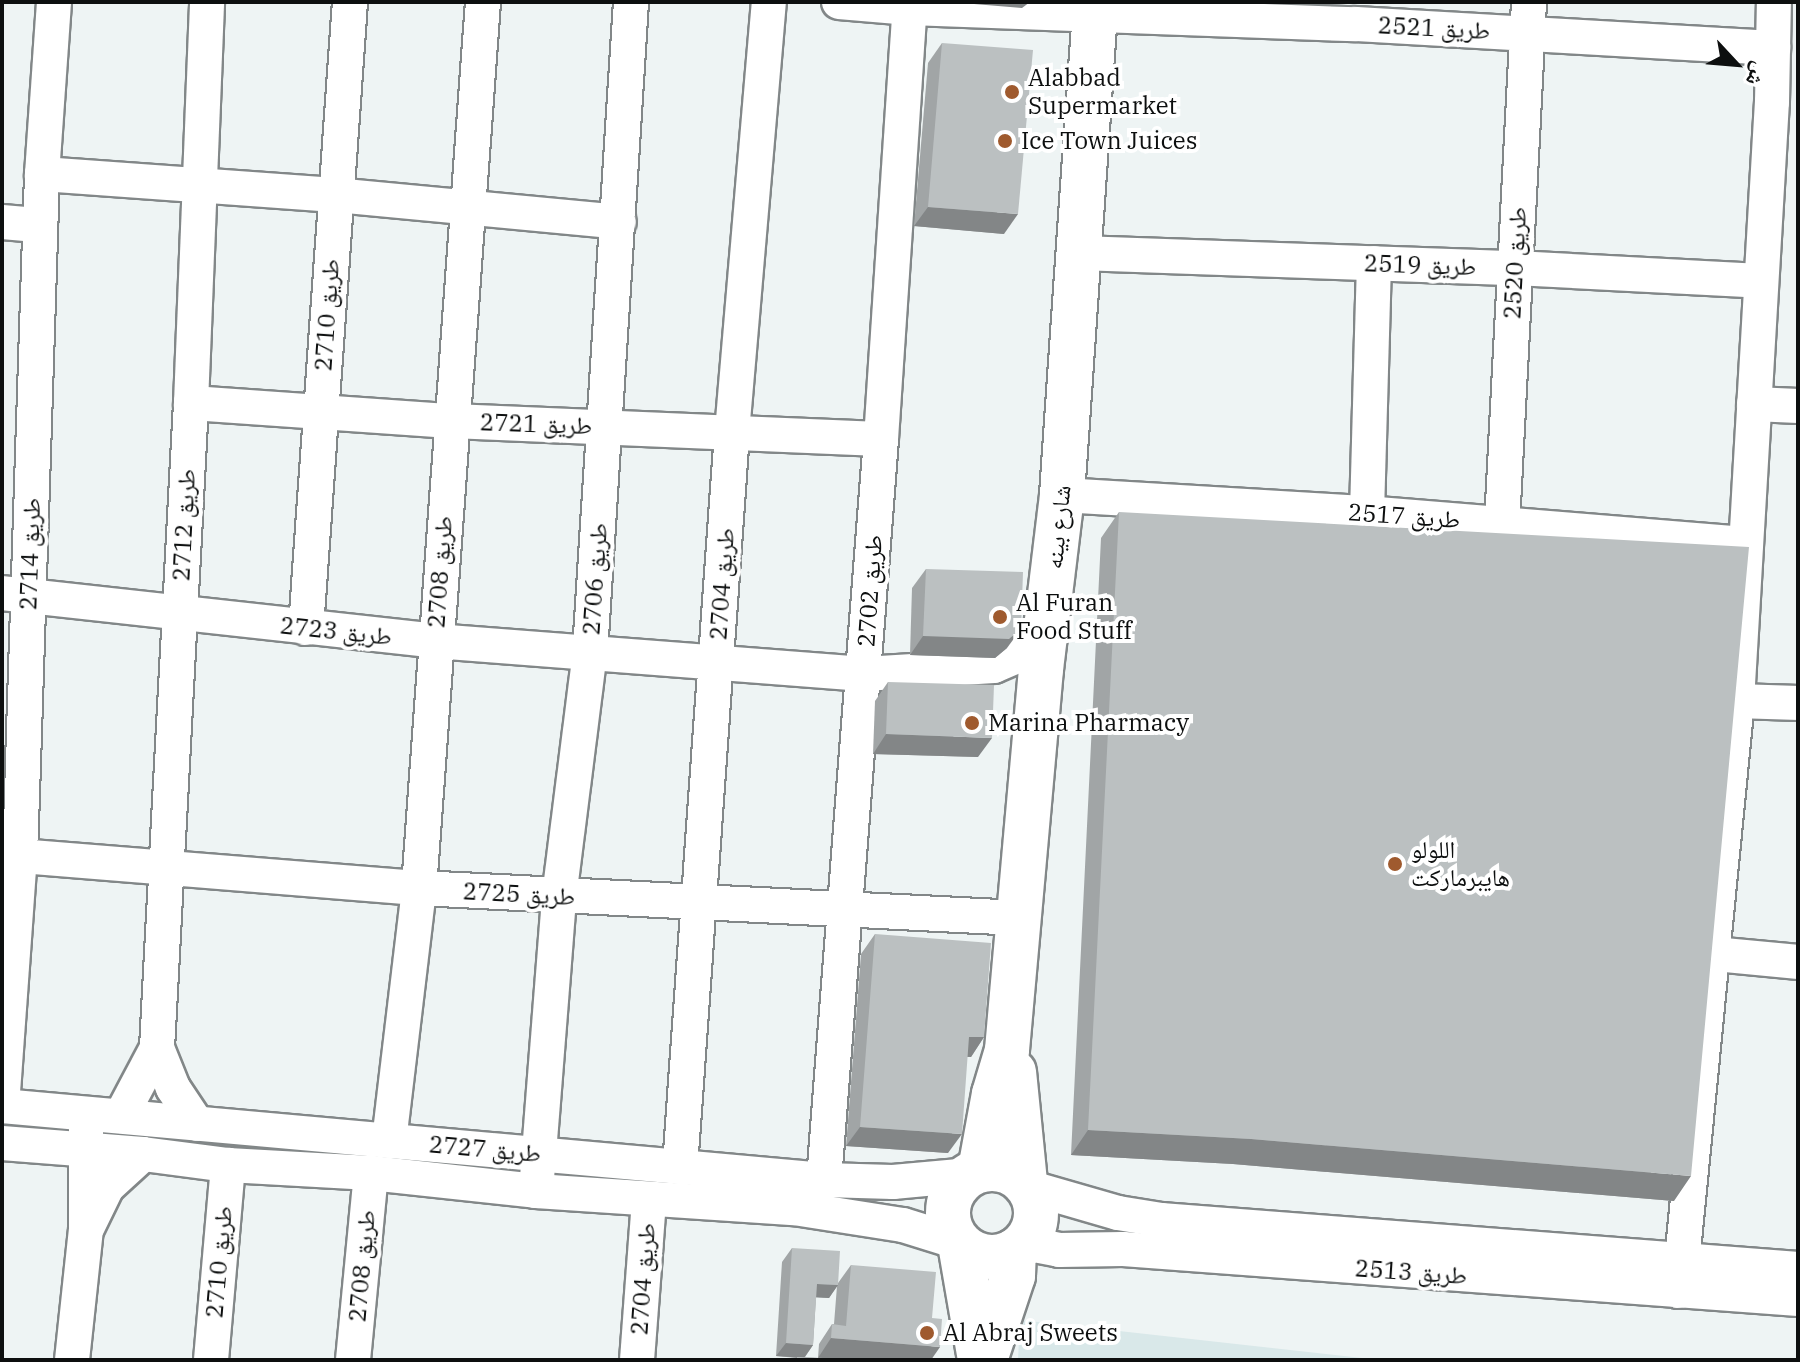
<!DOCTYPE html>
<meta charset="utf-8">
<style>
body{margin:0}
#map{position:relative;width:1800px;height:1362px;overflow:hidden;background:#eef4f4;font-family:"IBM Plex Serif","Noto Naskh Arabic",serif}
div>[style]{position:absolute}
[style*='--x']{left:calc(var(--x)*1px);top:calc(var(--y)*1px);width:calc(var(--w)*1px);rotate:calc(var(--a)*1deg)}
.built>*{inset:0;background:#d9e8e9}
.roads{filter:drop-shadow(2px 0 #828788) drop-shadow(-2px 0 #828788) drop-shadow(0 2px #828788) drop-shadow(0 -2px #828788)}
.street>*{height:34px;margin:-17px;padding:0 17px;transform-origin:17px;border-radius:17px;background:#fff}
.secondary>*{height:44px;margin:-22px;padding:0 22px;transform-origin:22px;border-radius:22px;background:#fff}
.secondary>.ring{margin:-22px;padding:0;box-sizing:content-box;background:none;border:44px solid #fff;border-radius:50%}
.wall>*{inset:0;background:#a1a5a6}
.shaded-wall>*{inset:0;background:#838687}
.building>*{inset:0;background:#bbc0c1}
.dots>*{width:22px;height:22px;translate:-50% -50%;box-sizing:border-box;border:4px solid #fff;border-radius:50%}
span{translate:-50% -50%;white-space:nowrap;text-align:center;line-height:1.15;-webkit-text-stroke:8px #fff;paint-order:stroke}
.street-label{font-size:24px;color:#0d0f0f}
.poi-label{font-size:24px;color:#0d0f0f}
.left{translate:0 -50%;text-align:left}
.frame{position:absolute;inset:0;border:4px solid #0d0f0f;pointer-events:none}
.north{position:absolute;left:1696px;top:24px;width:80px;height:80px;-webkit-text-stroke:6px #fff;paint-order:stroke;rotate:116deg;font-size:22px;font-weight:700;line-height:32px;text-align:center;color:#0d0f0f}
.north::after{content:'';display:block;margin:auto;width:28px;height:36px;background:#0d0f0f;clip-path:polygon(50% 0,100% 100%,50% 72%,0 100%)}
</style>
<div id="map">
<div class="built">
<i style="clip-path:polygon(1020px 1320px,1380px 1360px,1018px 1360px)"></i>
</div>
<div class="roads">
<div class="street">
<i style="--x:839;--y:2;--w:71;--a:4.8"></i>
<i style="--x:910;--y:8;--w:446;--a:2.1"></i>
<i style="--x:1356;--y:24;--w:418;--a:3.3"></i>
<i style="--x:42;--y:174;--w:294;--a:4.1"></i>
<i style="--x:335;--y:195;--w:285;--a:5.4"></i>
<i style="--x:2;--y:222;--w:38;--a:5"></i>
<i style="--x:1079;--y:253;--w:436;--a:2"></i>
<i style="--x:1515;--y:268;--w:246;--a:3"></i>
<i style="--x:191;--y:403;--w:261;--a:4"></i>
<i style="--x:451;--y:421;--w:430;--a:2.4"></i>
<i style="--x:1754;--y:404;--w:44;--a:2.6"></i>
<i style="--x:1062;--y:495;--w:306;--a:3.4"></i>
<i style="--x:1367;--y:513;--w:380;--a:4.7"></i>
<i style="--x:1367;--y:513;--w:250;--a:-88.4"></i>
<i style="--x:1502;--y:524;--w:523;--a:-87.04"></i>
<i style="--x:2;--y:593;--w:436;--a:6.3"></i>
<i style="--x:435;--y:641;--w:430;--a:4.4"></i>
<i style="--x:864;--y:674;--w:130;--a:-3.5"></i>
<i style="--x:994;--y:666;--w:40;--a:-23.4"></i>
<i style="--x:1031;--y:650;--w:20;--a:-45"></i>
<i style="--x:306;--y:628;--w:628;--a:-85.98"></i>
<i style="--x:1737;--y:701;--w:61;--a:1.9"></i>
<i style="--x:20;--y:856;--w:400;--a:4.6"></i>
<i style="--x:419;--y:888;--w:601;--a:2.86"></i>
<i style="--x:1714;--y:954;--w:84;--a:5.4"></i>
<i style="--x:157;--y:1048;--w:43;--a:68.2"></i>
<i style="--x:173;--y:1088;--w:43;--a:56.3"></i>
<i style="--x:2;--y:1106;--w:251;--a:-85.9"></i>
<i style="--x:20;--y:856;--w:682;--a:-88.15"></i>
<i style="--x:42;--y:174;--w:172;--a:-86"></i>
<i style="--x:2;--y:1106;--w:825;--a:5.14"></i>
<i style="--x:824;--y:1180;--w:69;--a:1.7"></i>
<i style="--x:893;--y:1182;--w:75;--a:-5.3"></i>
<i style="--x:121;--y:1116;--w:77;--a:-62.1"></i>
<i style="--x:157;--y:1048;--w:646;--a:-86.98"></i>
<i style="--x:191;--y:403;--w:401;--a:-87.7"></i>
<i style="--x:389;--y:1141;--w:255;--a:-83.2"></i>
<i style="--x:419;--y:888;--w:888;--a:-85.87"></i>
<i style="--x:2;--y:1143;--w:141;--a:4.5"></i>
<i style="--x:143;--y:1154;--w:86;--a:7.4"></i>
<i style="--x:228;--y:1165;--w:143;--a:3.2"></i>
<i style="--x:371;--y:1173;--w:166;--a:6.2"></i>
<i style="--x:536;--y:1191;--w:259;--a:3.8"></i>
<i style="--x:794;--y:1208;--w:110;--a:8.9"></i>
<i style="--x:903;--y:1225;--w:58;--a:17.2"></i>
<i style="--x:680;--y:1167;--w:737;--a:-85.95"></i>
<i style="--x:732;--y:432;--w:432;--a:-85.1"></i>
<i style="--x:824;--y:1180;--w:743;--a:-85.6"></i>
<i style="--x:881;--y:439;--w:438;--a:-86.2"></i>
<i style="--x:1028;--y:1187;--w:94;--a:16.1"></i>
<i style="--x:1118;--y:1213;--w:44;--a:9.2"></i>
<i style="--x:1161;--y:1220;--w:639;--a:4.4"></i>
<i style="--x:536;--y:1191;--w:295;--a:-85.5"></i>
<i style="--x:559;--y:897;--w:247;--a:-82.8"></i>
<i style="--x:590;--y:652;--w:651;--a:-86.39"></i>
<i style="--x:88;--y:1226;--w:43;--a:-64"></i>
<i style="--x:107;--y:1187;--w:49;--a:-42.5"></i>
<i style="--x:1024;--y:1243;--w:36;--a:11"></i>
<i style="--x:1059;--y:1250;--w:64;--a:-0.9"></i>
<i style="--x:1123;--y:1249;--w:677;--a:4.24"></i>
<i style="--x:1679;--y:1291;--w:593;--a:-84.39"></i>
<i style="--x:1737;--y:701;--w:600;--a:-86.66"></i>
<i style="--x:1772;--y:102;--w:100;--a:-88.9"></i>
<i style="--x:72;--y:1360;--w:131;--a:-83.9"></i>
<i style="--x:86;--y:1230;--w:101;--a:-90"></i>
<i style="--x:211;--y:1360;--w:196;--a:-85"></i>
<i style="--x:353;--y:1360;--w:188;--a:-84.5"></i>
<i style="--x:637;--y:1360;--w:161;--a:-85.7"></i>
</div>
<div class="secondary">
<i style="--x:1014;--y:1072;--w:112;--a:84.3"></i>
<i class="ring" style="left:948px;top:1169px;width:44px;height:44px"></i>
<i style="--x:980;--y:1170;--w:77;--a:-79.6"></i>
<i style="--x:994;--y:1094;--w:46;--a:-73.5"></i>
<i style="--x:1007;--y:1050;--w:383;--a:-84.9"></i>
<i style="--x:1041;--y:669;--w:175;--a:-83.1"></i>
<i style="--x:1062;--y:495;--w:494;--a:-86.1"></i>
<i style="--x:960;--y:1244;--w:118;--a:80.2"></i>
<i style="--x:985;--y:1360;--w:89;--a:-71.6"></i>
<i style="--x:1013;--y:1276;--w:25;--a:-88"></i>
</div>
</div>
<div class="wall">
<i style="clip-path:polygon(942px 43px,1004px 234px,914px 226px,928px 63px)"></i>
<i style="clip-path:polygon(1119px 512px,1674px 1201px,1233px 1164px,1071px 1155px,1101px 538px)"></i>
<i style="clip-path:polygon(926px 569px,1007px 648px,995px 658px,910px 655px,912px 588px)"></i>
<i style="clip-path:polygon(888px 682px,978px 757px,873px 754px,875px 701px)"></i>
<i style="clip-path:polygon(875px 934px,984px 1037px,971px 1057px,967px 1057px,948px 1153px,846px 1146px,861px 954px)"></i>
<i style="clip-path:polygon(evenodd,792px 1248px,838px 1283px,851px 1265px,932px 1318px,931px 1360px,795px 1360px,797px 1358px,776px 1356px,782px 1262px,792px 1248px,837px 1286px,834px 1324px,832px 1324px,819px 1344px,818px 1358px,805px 1357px,813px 1345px,816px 1297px,829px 1298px,837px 1286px)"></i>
</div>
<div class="shaded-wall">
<i style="clip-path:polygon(950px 2px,1030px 2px,1022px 8px)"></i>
<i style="clip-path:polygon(928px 207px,1018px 214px,1004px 234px,914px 226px)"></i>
<i style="clip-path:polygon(1021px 629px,1007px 648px,995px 658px,910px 655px,923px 636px)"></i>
<i style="clip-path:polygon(886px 734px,992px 738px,978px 757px,873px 754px)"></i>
<i style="clip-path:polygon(969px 1037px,984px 1037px,971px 1057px,955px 1056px)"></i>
<i style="clip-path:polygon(860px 1127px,962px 1134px,948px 1153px,846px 1146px)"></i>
<i style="clip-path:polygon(1088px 1130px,1251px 1139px,1691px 1176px,1674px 1201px,1233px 1164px,1071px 1155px)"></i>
<i style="clip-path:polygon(817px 1284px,838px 1285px,829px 1298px,808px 1297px)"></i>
<i style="clip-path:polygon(831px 1338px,940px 1347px,931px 1360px,846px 1360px,818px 1358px)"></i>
<i style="clip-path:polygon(786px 1343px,813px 1345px,804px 1358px,776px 1356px)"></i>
</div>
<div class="building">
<i style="clip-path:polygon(942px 43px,1033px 50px,1018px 214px,928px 207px)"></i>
<i style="clip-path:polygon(1119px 512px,1749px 547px,1691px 1176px,1251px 1139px,1088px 1130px)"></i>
<i style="clip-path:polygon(926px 569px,1023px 572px,1021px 629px,1009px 639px,923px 636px)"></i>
<i style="clip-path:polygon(888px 682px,994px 685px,992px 738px,886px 734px)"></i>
<i style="clip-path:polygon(875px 934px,991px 943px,984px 1037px,969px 1037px,962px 1134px,860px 1127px)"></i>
<i style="clip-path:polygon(792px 1248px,840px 1251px,838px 1285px,817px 1284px,813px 1345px,786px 1343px)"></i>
<i style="clip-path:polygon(851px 1265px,936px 1272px,932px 1318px,942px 1319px,940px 1347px,831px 1338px,832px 1324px,846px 1326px)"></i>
<i style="clip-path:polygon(797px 1357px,875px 1360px,797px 1360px)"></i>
</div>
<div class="dots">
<i style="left:1012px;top:92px;background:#9f5a2e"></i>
<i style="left:1005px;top:141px;background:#9f5a2e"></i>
<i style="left:1000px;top:617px;background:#9f5a2e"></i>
<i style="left:972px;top:723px;background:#9f5a2e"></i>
<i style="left:1395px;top:864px;background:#9f5a2e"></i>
<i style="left:927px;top:1333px;background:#9f5a2e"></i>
</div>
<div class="street-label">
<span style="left:1434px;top:28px;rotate:3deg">طريق 2521</span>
<span style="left:1515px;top:263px;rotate:-87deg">طريق 2520</span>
<span style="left:1420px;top:265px;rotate:2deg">طريق 2519</span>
<span style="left:327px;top:315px;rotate:-86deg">طريق 2710</span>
<span style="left:536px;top:424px;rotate:2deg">طريق 2721</span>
<span style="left:1404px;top:516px;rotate:4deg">طريق 2517</span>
<span style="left:184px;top:525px;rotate:-87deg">طريق 2712</span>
<span style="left:1058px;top:527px;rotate:-84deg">شارع بينه</span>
<span style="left:30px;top:554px;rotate:-88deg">طريق 2714</span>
<span style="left:440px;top:572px;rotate:-86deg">طريق 2708</span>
<span style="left:595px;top:579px;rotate:-86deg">طريق 2706</span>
<span style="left:722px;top:584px;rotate:-86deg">طريق 2704</span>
<span style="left:870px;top:591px;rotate:-86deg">طريق 2702</span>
<span style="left:336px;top:631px;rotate:6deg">طريق 2723</span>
<span style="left:519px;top:894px;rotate:3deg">طريق 2725</span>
<span style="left:485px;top:1149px;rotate:5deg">طريق 2727</span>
<span style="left:219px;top:1262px;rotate:-85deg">طريق 2710</span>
<span style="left:362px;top:1266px;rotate:-85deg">طريق 2708</span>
<span style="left:1411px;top:1272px;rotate:4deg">طريق 2513</span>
<span style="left:643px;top:1279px;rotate:-86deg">طريق 2704</span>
</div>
<div class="poi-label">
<span class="left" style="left:1028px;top:92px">Alabbad<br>Supermarket</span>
<span class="left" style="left:1021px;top:141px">Ice Town Juices</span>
<span class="left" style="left:1016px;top:617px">Al Furan<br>Food Stuff</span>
<span class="left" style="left:988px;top:723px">Marina Pharmacy</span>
<span class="left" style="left:1411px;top:864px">اللولو<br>هايبرماركت</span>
<span class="left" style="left:943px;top:1333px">Al Abraj Sweets</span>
</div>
<div class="frame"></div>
<div class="north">ش</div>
</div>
